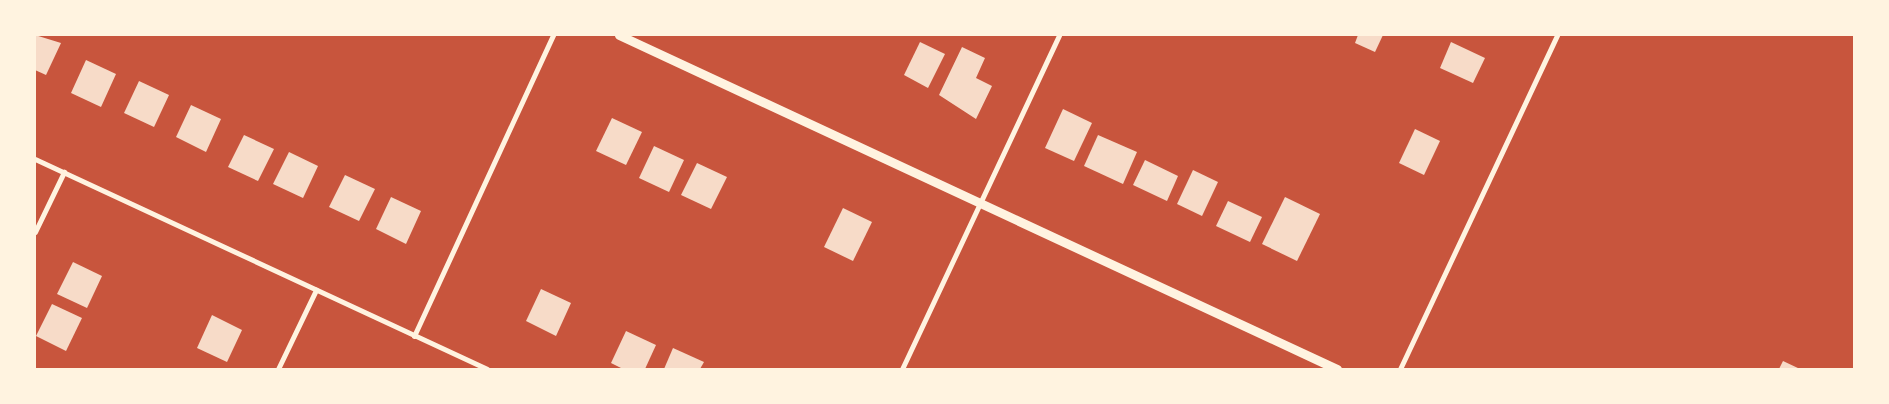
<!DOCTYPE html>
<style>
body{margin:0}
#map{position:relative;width:1889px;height:404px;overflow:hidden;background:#c8553d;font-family:"Sofia Sans Condensed",sans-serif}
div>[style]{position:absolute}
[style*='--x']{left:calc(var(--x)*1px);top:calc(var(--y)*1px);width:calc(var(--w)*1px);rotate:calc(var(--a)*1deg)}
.building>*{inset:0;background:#f7dbc8}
.minor>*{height:5px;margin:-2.5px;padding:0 2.5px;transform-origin:2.5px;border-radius:2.5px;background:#fff3e0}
.tertiary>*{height:9px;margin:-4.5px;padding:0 4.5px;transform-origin:4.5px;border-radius:4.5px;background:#fff3e0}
span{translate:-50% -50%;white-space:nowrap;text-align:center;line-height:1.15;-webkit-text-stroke:4px #fff3e0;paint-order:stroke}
.frame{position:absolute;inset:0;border:36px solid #fff3e0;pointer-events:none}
</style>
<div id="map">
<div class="building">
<i style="clip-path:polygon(35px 35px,61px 43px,46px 75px,35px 70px)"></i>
<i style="clip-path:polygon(1358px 35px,1383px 35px,1375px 52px,1355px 43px)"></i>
<i style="clip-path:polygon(920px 42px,945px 54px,928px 88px,904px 75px)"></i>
<i style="clip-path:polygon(1451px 42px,1485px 58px,1473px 83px,1440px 68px)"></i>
<i style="clip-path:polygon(962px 47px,985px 58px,976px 78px,992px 86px,976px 119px,939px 95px)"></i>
<i style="clip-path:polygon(86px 60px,116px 74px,101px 107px,71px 93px)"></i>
<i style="clip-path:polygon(139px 81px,169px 95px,154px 127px,124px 113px)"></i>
<i style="clip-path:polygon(191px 105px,221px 119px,206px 152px,176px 137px)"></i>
<i style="clip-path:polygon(1063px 109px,1092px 123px,1074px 161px,1045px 148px)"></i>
<i style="clip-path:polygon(612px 118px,642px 132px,626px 165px,596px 151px)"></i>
<i style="clip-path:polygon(1415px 129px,1440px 141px,1424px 175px,1399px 163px)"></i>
<i style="clip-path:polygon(244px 135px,274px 149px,258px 181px,228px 167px)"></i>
<i style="clip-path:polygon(1098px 135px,1137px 152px,1123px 184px,1084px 166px)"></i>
<i style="clip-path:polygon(654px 146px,684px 160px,669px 192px,639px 178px)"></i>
<i style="clip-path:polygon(289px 152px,318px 166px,303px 198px,273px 184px)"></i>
<i style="clip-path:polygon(1145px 160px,1178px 176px,1167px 201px,1133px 185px)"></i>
<i style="clip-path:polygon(697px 163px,727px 177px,711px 209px,681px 195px)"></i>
<i style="clip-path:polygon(1193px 170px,1218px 182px,1202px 216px,1177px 204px)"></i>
<i style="clip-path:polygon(345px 175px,375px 189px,359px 221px,329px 207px)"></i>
<i style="clip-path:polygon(391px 197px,421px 211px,406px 244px,376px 229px)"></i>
<i style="clip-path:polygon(1285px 197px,1320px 214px,1297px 261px,1262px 244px)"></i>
<i style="clip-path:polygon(1228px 201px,1262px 217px,1250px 242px,1216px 226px)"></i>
<i style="clip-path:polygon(843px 208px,872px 222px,853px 261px,824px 247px)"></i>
<i style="clip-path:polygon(73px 262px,102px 276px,87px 308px,57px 294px)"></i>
<i style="clip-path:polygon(541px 289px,571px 303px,556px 336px,526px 321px)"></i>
<i style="clip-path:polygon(52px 304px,82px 318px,66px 351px,36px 336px)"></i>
<i style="clip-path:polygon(212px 315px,242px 330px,227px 362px,197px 348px)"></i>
<i style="clip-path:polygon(626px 331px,656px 345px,645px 369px,623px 369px,611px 363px)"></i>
<i style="clip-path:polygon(673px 348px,704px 362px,700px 369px,664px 369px)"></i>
<i style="clip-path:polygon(1783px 361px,1800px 369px,1779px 369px)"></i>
</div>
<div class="minor">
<i style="--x:35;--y:159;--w:498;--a:24.9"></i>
<i style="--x:35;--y:232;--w:67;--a:-64.2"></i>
<i style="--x:414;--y:336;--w:332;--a:-65.2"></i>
<i style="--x:278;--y:369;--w:88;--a:-64.3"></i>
<i style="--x:902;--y:369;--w:369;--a:-64.8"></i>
<i style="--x:1400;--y:369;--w:369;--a:-64.8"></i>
</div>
<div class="tertiary">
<i style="--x:619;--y:35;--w:792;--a:24.95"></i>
</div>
<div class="frame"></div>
</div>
